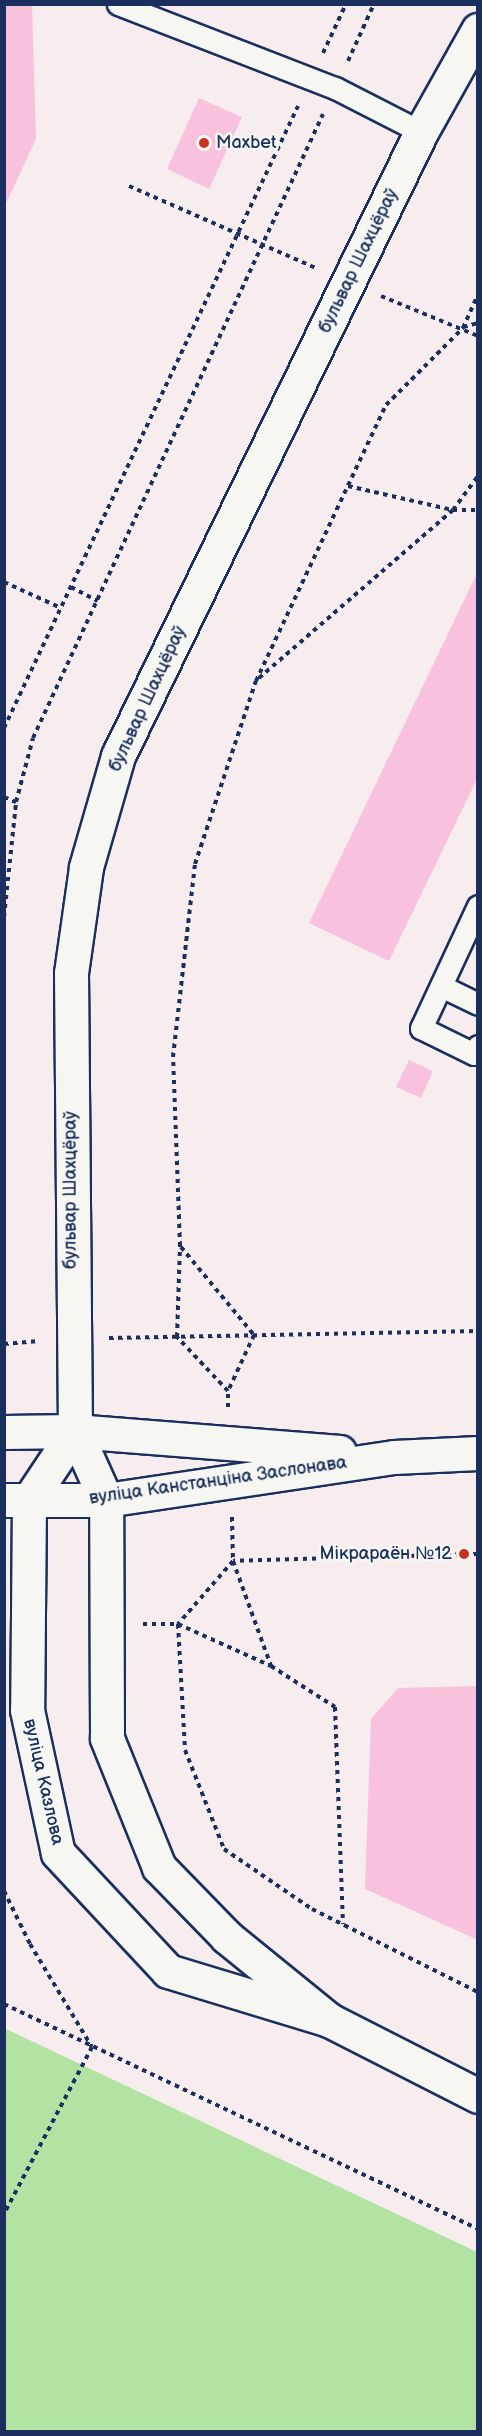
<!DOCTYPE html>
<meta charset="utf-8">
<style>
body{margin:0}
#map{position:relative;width:482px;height:2436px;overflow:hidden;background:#f7ecee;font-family:"Balsamiq Sans",sans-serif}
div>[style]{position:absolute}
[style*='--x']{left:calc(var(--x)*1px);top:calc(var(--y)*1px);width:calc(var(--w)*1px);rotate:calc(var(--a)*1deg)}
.green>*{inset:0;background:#b2e3a3}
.building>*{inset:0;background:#f9c2dc}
.path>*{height:4px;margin-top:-2px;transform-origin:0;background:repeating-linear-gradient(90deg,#1b2f5e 0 4.5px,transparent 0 9px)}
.roads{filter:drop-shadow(2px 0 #1b2f5e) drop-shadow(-2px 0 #1b2f5e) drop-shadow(0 2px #1b2f5e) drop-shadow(0 -2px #1b2f5e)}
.lane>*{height:21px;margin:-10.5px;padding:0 10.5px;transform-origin:10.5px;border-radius:10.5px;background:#f6f6f2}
.secondary>*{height:33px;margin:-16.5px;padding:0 16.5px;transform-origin:16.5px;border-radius:16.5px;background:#f6f6f2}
.dots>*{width:16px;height:16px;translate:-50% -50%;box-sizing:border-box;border:3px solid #f6f6f2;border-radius:50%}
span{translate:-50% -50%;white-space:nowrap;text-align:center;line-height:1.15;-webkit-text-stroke:5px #f6f6f2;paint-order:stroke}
.poi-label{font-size:18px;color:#1b2f5e}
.left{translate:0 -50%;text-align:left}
.right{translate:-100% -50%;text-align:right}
.street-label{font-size:18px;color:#1b2f5e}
.frame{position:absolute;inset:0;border:6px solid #1b2f5e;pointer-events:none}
</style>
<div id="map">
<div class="green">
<i style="clip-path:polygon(4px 2028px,477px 2252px,477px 2431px,5px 2431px)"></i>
</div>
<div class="building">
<i style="clip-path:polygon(4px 4px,32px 4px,36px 139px,4px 208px)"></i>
<i style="clip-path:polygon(199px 98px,242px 117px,209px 189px,167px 169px)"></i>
<i style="clip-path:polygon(478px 571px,478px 777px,389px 961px,309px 923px)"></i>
<i style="clip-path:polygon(409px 1060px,433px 1071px,421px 1098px,396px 1087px)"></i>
<i style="clip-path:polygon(478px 1686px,478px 1940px,365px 1889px,371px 1719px,398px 1688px)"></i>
</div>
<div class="path">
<i style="--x:323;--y:53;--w:54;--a:-64.9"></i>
<i style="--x:348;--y:61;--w:63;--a:-65.5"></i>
<i style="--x:129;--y:186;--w:204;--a:23.7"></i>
<i style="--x:381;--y:296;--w:105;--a:22.4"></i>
<i style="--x:463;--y:327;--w:16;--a:-15"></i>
<i style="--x:348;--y:486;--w:108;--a:12.9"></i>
<i style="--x:453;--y:510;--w:25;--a:0"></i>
<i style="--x:4;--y:582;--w:63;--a:24.5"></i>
<i style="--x:71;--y:587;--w:30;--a:28"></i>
<i style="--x:259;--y:678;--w:257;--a:-40.9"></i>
<i style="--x:453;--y:510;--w:42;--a:-53.7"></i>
<i style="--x:4;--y:728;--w:688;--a:-64.7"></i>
<i style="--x:4;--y:797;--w:13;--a:23"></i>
<i style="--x:4;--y:917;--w:116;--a:-84"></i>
<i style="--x:16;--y:802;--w:66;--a:-75.1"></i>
<i style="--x:33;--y:738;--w:688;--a:-65.07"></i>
<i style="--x:181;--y:1247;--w:114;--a:50.3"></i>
<i style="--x:254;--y:1335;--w:62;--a:114.9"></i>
<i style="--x:109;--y:1338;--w:369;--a:-1.1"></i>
<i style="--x:4;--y:1344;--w:35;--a:-5"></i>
<i style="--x:228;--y:1407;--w:16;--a:-90"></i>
<i style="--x:228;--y:1391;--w:74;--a:-133.4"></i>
<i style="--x:177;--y:1337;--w:91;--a:-88.1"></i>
<i style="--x:180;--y:1246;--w:189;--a:-92.1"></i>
<i style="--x:173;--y:1057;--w:194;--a:-83.5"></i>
<i style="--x:195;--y:864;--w:193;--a:-71.6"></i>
<i style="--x:256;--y:681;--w:305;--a:-64.8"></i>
<i style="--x:386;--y:405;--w:109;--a:-45"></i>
<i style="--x:463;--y:328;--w:36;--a:-66"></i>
<i style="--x:232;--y:1517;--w:44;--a:88.7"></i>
<i style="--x:233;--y:1561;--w:112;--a:70.1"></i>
<i style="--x:478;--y:1554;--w:245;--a:178.4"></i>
<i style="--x:233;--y:1561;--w:84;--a:131.1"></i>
<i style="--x:178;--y:1624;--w:126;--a:86.8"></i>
<i style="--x:185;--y:1750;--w:106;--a:68.5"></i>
<i style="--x:224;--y:1849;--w:107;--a:34.3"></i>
<i style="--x:312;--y:1909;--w:186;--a:26.6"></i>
<i style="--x:143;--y:1624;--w:35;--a:0"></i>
<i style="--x:178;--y:1624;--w:102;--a:24.3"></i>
<i style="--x:271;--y:1666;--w:76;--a:32.6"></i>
<i style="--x:335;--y:1707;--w:217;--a:87.9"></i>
<i style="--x:4;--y:1891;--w:59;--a:63.9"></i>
<i style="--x:30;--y:1944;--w:120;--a:59"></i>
<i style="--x:92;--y:2047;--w:189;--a:117.8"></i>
<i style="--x:4;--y:2004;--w:525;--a:25.39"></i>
</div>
<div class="roads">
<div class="lane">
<i style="--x:118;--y:4;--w:233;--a:21.2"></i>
<i style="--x:335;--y:88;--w:97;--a:27.1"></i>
<i style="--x:478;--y:906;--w:135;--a:115"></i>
<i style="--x:421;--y:1028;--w:59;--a:26.1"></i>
<i style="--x:474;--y:1054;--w:9;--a:-63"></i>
<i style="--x:441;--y:986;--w:41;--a:25.9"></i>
</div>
<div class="secondary">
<i style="--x:75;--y:1431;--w:83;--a:123.7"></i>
<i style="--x:29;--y:1500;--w:210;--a:90.5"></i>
<i style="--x:27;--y:1710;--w:146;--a:77.8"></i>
<i style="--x:58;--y:1853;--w:161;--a:47"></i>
<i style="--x:168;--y:1971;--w:168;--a:16.9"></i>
<i style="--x:329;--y:2020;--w:167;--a:27"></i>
<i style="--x:4;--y:1432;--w:71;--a:-0.8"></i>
<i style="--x:75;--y:1431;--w:265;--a:4.5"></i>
<i style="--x:4;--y:1500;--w:102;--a:0"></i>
<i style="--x:106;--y:1500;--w:291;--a:-8.5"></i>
<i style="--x:394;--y:1457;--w:84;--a:-2.7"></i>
<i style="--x:329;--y:2020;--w:132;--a:-140.9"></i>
<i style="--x:227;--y:1937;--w:98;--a:-134.2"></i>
<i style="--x:159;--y:1867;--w:139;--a:-112"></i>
<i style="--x:107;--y:1738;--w:238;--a:-90.2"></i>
<i style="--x:106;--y:1500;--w:76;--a:-114.2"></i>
<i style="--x:75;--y:1431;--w:458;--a:-90.5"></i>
<i style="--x:71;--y:973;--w:107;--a:-81.9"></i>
<i style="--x:86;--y:867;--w:116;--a:-73.9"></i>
<i style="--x:118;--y:756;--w:694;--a:-64.1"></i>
<i style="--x:421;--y:132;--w:117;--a:-60.8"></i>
</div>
</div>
<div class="dots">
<i style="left:204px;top:143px;background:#c8321e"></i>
<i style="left:464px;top:1554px;background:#c8321e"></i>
</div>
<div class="poi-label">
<span class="left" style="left:216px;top:143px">Maxbet</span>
<span class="right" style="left:452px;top:1554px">Мікрараён №12</span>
</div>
<div class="street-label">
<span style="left:359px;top:261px;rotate:-64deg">бульвар Шахцёраў</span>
<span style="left:148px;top:699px;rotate:-65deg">бульвар Шахцёраў</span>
<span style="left:71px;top:1190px;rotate:-90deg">бульвар Шахцёраў</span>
<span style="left:218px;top:1481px;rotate:-8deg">вуліца Канстанціна Заслонава</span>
<span style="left:43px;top:1782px;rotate:77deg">вуліца Казлова</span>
</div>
<div class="frame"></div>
</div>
